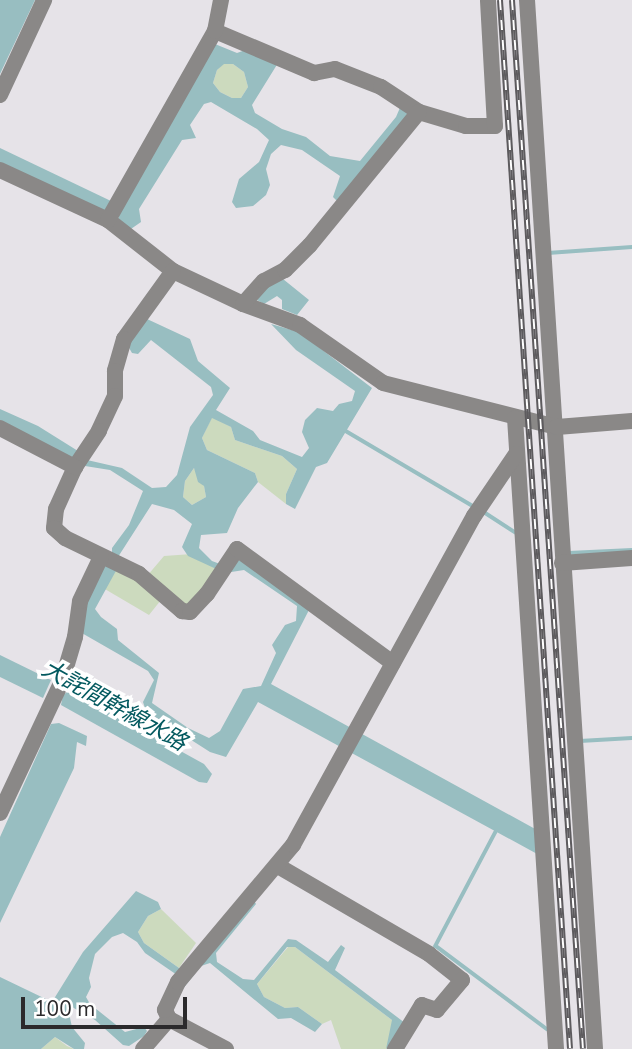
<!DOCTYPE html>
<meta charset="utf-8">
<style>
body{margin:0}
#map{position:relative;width:632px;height:1049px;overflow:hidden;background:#e6e3e8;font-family:"Nunito Sans","Noto Sans JP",sans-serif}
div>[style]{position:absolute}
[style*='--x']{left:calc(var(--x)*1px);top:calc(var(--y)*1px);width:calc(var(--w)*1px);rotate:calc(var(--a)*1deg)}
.green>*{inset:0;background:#ccdabe}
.water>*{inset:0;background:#98bec1}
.stream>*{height:3.5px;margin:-1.75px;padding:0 1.75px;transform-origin:1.75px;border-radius:1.75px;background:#98bec1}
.minor>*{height:16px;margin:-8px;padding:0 8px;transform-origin:8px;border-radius:8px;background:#8a8887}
.rail>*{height:6px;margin-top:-3px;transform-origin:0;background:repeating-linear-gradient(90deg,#fff 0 10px,#5d5b5e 0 20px);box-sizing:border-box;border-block:2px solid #5d5b5e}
span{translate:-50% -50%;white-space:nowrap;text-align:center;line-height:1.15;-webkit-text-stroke:7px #fff;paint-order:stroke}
.water-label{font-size:23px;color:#03595f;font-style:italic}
.scale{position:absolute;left:21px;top:997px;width:166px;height:32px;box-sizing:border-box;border:4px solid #2b2a2c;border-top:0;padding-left:9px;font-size:21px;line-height:24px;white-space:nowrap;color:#2b2a2c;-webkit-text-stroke:5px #fff;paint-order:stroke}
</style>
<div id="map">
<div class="green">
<i style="clip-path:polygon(224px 63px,233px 64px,244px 72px,248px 87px,241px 98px,232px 98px,220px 92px,213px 83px,217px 70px)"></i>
<i style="clip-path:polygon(212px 417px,231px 427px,235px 440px,282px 456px,297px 469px,286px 494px,286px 504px,258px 482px,255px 473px,207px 450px,202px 438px)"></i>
<i style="clip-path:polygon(194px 468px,204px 486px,206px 497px,192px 505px,183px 497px,185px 481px)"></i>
<i style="clip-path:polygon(116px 554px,147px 576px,164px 556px,192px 554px,225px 573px,189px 620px,161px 600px,149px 615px,98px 585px)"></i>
<i style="clip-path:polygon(161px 909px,196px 943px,179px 968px,144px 943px,138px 932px,148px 916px)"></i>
<i style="clip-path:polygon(288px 947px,295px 947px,392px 1020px,400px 1049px,341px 1049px,331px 1020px,322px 1024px,298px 1007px,285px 1008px,264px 997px,257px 984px)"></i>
<i style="clip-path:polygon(55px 1037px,67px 1046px,74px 1049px,41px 1049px)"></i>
</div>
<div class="water">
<i style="clip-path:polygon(0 0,35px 0,0 74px)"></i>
<i style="clip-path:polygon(evenodd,215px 44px,237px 53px,248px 49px,278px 63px,252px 105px,255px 113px,282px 129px,306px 137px,330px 156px,360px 161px,396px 117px,402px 103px,408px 107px,409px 117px,337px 201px,333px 197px,340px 176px,302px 150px,281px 145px,271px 154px,266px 169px,270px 185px,266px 195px,253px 206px,236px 208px,232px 202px,239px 179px,259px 162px,269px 140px,257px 129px,211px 102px,204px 104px,190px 125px,196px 138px,182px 140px,139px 209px,141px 222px,128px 231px,119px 222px,118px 213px,215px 44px,224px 64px,233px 64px,244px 72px,248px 87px,241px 98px,232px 98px,220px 92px,213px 83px,217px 70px,224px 64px)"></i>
<i style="clip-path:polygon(0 148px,111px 201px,103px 213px,0 165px)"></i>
<i style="clip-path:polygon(283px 279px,309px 300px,297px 315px,282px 309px,282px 300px,277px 296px,264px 304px,257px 300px,266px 287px)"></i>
<i style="clip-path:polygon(evenodd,147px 319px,190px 339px,198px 361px,230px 388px,216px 410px,253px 431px,260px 440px,302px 457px,309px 448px,302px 432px,305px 420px,317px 408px,333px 411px,339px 404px,352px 401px,355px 391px,296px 350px,271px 324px,299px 332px,372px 388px,327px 463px,316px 467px,295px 509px,286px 504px,286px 494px,297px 469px,282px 456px,235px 440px,231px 427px,212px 418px,202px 438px,207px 450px,255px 473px,258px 482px,238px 508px,227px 533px,201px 535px,199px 548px,212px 561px,228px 567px,234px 561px,242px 560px,309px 610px,271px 684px,537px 830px,539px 855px,258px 702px,226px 757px,210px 752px,146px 711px,143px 702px,154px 680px,148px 671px,80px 632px,85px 600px,102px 568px,112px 556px,112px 548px,129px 525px,143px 491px,110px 470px,85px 466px,0 420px,0 409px,38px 426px,78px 451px,87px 460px,122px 468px,152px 488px,166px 487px,177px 475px,190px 427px,213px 395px,211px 387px,151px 340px,138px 354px,132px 353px,128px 346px,147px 319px,194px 468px,198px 482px,204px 486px,206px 497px,192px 505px,183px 497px,185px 481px,194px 468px,147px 319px,152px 504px,174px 510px,192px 524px,182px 547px,188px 556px,225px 573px,244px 570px,297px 606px,296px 621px,285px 625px,272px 645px,276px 653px,261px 686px,243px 689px,220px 731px,209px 738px,188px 728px,152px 703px,159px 673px,118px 640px,117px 629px,101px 617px,95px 609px,117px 569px,118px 557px,152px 504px)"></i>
<i style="clip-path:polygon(0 655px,51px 680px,43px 698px,0 677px)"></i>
<i style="clip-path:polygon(70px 690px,204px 764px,212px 774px,207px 783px,199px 782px,61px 705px,63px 695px)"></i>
<i style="clip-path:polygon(59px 723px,87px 736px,86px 746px,77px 742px,74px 768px,0 923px,0 837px,51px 724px)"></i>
<i style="clip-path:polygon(136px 891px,158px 902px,161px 909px,148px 916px,138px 932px,144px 943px,179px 968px,180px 974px,177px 975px,145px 953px,137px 942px,123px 933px,112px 937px,95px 954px,89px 978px,91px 987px,86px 997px,90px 1004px,125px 1032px,144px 1027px,147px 1031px,144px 1036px,129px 1046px,123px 1045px,95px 1020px,72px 1007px,68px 1009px,72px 1027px,85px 1043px,84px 1049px,74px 1049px,55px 1037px,41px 1049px,0 1049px,0 977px,52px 1002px,83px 952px)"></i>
<i style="clip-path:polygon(253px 899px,256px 904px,216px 953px,217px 962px,243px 979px,254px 980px,288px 939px,296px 940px,328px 962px,341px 945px,345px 948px,335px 970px,405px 1023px,386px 1049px,392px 1020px,295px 947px,287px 947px,257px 984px,264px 997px,285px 1008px,298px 1007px,322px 1024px,315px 1032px,291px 1018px,278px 1019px,210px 963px,201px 966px,174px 1000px,186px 977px)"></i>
</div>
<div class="stream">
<i style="--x:548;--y:253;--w:84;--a:-4.1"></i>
<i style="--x:346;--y:431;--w:147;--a:30.6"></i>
<i style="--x:484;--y:512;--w:37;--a:33"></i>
<i style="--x:569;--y:553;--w:63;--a:-2.7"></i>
<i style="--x:580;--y:741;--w:52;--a:-3.3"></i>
<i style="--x:496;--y:832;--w:129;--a:117.8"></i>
<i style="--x:436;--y:946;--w:139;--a:36.8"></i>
</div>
<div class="minor">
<i style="--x:527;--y:0;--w:1051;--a:86.29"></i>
<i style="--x:215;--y:31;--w:108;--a:23"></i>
<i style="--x:314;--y:73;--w:21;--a:-11"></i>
<i style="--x:335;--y:69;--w:49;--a:21.4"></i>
<i style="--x:381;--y:87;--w:45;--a:33.3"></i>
<i style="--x:419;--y:112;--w:49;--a:16.6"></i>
<i style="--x:466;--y:126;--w:29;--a:0"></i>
<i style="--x:495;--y:126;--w:126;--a:-93.2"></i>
<i style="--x:0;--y:95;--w:105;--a:-65.1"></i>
<i style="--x:0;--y:170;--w:119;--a:24.8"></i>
<i style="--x:108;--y:220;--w:83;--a:38.1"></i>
<i style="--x:173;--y:271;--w:77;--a:25.2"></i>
<i style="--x:243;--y:304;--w:61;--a:20.2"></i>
<i style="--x:300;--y:325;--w:101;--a:34.9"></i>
<i style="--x:383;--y:383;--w:179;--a:14.2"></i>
<i style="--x:557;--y:427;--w:75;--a:-4.6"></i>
<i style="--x:108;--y:220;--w:217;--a:-60.5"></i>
<i style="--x:215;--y:31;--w:32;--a:-79"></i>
<i style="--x:173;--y:271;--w:84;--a:125.8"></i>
<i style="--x:124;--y:339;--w:33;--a:106"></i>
<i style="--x:115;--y:371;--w:25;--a:90"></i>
<i style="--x:115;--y:396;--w:38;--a:115"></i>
<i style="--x:99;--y:431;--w:43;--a:123.7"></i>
<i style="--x:75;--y:467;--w:46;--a:114.3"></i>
<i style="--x:56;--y:509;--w:19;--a:96"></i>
<i style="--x:54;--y:528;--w:15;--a:42"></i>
<i style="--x:65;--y:538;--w:82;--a:25.9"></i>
<i style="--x:139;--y:574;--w:57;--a:40.7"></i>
<i style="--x:182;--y:611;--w:8;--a:7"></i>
<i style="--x:190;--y:612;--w:25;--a:-47"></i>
<i style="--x:207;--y:594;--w:54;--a:-56.3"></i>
<i style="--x:237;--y:549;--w:193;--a:36.2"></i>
<i style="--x:243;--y:304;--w:31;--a:-48"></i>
<i style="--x:264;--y:281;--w:24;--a:-28"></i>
<i style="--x:285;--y:270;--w:35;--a:-45"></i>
<i style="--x:310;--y:245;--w:172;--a:-50.7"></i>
<i style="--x:515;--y:418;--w:632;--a:86.28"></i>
<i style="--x:0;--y:428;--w:85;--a:27.5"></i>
<i style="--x:562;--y:563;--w:70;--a:-4.1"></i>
<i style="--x:0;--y:813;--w:146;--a:-64.8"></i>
<i style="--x:62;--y:681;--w:46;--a:-73.5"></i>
<i style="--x:75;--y:637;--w:36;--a:-82"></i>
<i style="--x:80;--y:601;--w:49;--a:-64.5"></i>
<i style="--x:278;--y:866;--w:175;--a:30.2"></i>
<i style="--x:429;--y:954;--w:42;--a:38.2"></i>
<i style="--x:462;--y:980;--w:39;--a:130"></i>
<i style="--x:437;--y:1010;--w:16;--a:-162"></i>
<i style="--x:422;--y:1005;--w:52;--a:121.5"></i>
<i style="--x:143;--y:1049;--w:40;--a:-49"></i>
<i style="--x:226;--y:1049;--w:64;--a:-152.2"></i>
<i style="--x:169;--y:1019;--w:10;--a:-114"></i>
<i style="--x:165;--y:1010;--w:31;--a:-65"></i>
<i style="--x:178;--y:982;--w:179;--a:-50"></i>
<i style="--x:293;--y:845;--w:376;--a:-61.2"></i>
<i style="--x:474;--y:516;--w:75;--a:-55.9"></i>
</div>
<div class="rail">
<i style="--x:500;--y:0;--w:1051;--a:86.18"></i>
<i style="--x:512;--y:0;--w:1051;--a:86.13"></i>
</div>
<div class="water-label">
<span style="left:114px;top:706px;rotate:29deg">大詫間幹線水路</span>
</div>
<div class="scale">100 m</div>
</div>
